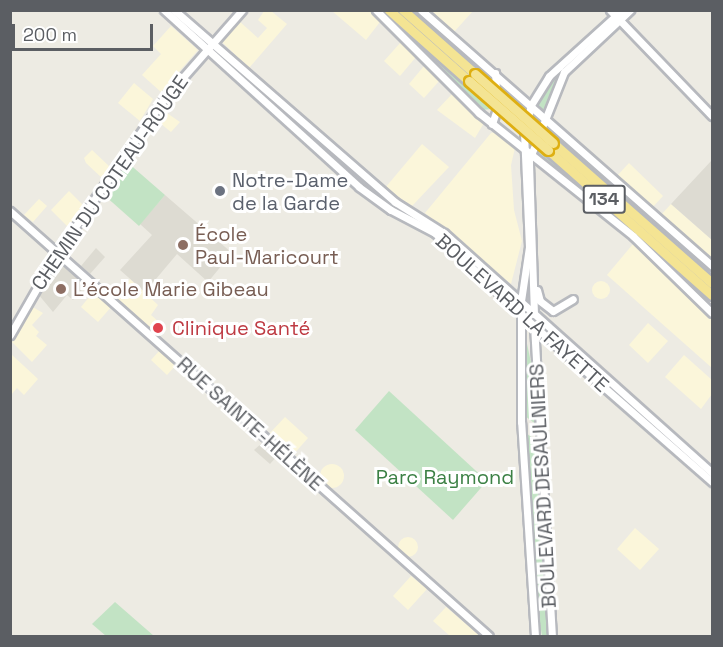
<!DOCTYPE html>
<meta charset="utf-8">
<style>
body{margin:0}
#map{position:relative;width:723px;height:647px;overflow:hidden;background:#edebe3;font-family:"Space Grotesk",sans-serif}
div>[style]{position:absolute}
[style*='--x']{left:calc(var(--x)*1px);top:calc(var(--y)*1px);width:calc(var(--w)*1px);rotate:calc(var(--a)*1deg)}
.commercial>*{inset:0;background:#fbf6da}
.round{border-radius:50%}
.education>*{inset:0;background:#dddbd2}
.green>*{inset:0;background:#c2e3c4}
.roads{filter:drop-shadow(2px 0 #b7b9be) drop-shadow(-2px 0 #b7b9be) drop-shadow(0 2px #b7b9be) drop-shadow(0 -2px #b7b9be)}
.secondary>*{height:7px;margin:-3.5px;padding:0 3.5px;transform-origin:3.5px;border-radius:3.5px;background:#fff}
.highway>*{height:9px;margin:-4.5px;padding:0 4.5px;transform-origin:4.5px;border-radius:4.5px;background:#f4e493}
.bridges{filter:drop-shadow(2px 0 #deaf12) drop-shadow(-2px 0 #deaf12) drop-shadow(0 2px #deaf12) drop-shadow(0 -2px #deaf12)}
.highway-bridge>*{height:9px;margin:-4.5px;padding:0 4.5px;transform-origin:4.5px;border-radius:4.5px;background:#f4e493}
.dots>*{width:16px;height:16px;translate:-50% -50%;box-sizing:border-box;border:3px solid #fff;border-radius:50%}
span{translate:-50% -50%;white-space:nowrap;text-align:center;line-height:1.15;-webkit-text-stroke:6px #fff;paint-order:stroke}
.shield-label span{padding:2px 4px;background:#fff;border:2px solid;border-radius:4px;-webkit-text-stroke-width:0}
.shield-label{font-size:18px;color:#5b5e63;font-weight:700}
.worship-label{font-size:20px;color:#5b616d}
.left{translate:0 -50%;text-align:left}
.street-label{font-size:20px;color:#5b5e63}
.education-label{font-size:20px;color:#785e54}
.health-label{font-size:20px;color:#be3a42}
.park-label{font-size:20px;color:#3c8145}
.frame{position:absolute;inset:0;border:12px solid #5b5e63;pointer-events:none}
.scale{position:absolute;left:12px;top:24px;width:141px;height:27px;box-sizing:border-box;border:3px solid #5b5e63;border-top:0;padding-left:8px;font-size:18px;line-height:21px;white-space:nowrap;color:#5b5e63;-webkit-text-stroke:4px #fff;paint-order:stroke}
</style>
<div id="map">
<div class="commercial">
<i style="clip-path:polygon(264px 11px,271px 11px,287px 24px,249px 68px,221px 41px,239px 21px,258px 38px,267px 28px,258px 20px)"></i>
<i style="clip-path:polygon(332px 11px,371px 11px,380px 22px,366px 40px)"></i>
<i style="clip-path:polygon(426px 11px,473px 11px,454px 32px)"></i>
<i style="clip-path:polygon(171px 26px,198px 50px,161px 92px,142px 75px,161px 54px,153px 46px)"></i>
<i style="clip-path:polygon(401px 42px,416px 57px,400px 76px,384px 61px)"></i>
<i style="clip-path:polygon(424px 66px,440px 80px,424px 98px,409px 84px)"></i>
<i style="clip-path:polygon(134px 83px,153px 99px,140px 121px,118px 103px)"></i>
<i style="clip-path:polygon(453px 93px,484px 123px,475px 138px,437px 110px)"></i>
<i style="clip-path:polygon(161px 109px,180px 122px,171px 132px,155px 119px)"></i>
<i style="clip-path:polygon(496px 132px,515px 148px,511px 165px,514px 210px,522px 241px,511px 284px,425px 213px,491px 133px)"></i>
<i style="clip-path:polygon(422px 144px,449px 167px,412px 206px,385px 188px)"></i>
<i style="clip-path:polygon(92px 150px,110px 167px,102px 178px,86px 163px,84px 158px)"></i>
<i style="clip-path:polygon(629px 163px,663px 196px,650px 210px,615px 178px)"></i>
<i style="clip-path:polygon(69px 191px,83px 205px,68px 227px,51px 210px)"></i>
<i style="clip-path:polygon(39px 199px,47px 206px,33px 222px,24px 215px)"></i>
<i style="clip-path:polygon(671px 204px,712px 240px,712px 262px,659px 217px)"></i>
<i style="clip-path:polygon(633px 244px,712px 317px,712px 368px,607px 275px)"></i>
<i style="clip-path:polygon(130px 279px,158px 305px,151px 315px,167px 329px,160px 336px,114px 296px)"></i>
<i class="round" style="left:592px;top:281px;width:18px;height:18px"></i>
<i style="clip-path:polygon(94px 291px,112px 306px,98px 322px,81px 307px)"></i>
<i style="clip-path:polygon(31px 306px,43px 313px,32px 325px,39px 332px,36px 336px,47px 345px,32px 362px,12px 342px)"></i>
<i style="clip-path:polygon(648px 323px,668px 341px,648px 363px,629px 345px)"></i>
<i style="clip-path:polygon(160px 350px,176px 365px,167px 375px,151px 360px)"></i>
<i style="clip-path:polygon(11px 354px,38px 379px,24px 395px,17px 388px,11px 395px)"></i>
<i style="clip-path:polygon(684px 355px,712px 380px,712px 394px,701px 409px,665px 377px)"></i>
<i style="clip-path:polygon(285px 417px,308px 438px,293px 455px,269px 434px)"></i>
<i class="round" style="left:320px;top:464px;width:24px;height:24px"></i>
<i style="clip-path:polygon(635px 528px,659px 549px,640px 570px,617px 549px)"></i>
<i class="round" style="left:398px;top:537px;width:20px;height:20px"></i>
<i style="clip-path:polygon(411px 576px,427px 589px,408px 610px,393px 596px)"></i>
<i style="clip-path:polygon(446px 607px,480px 636px,450px 636px,433px 621px)"></i>
</div>
<div class="education">
<i style="clip-path:polygon(712px 160px,712px 240px,671px 204px)"></i>
<i style="clip-path:polygon(165px 195px,232px 253px,208px 282px,177px 254px,145px 292px,120px 270px,152px 235px,140px 224px)"></i>
<i style="clip-path:polygon(96px 248px,105px 257px,90px 274px,81px 266px)"></i>
<i style="clip-path:polygon(60px 262px,87px 284px,73px 300px,67px 295px,53px 312px,38px 294px)"></i>
<i style="clip-path:polygon(263px 442px,278px 455px,270px 464px,254px 450px)"></i>
</div>
<div class="green">
<i style="clip-path:polygon(380px 11px,382px 11px,493px 109px,480px 110px)"></i>
<i style="clip-path:polygon(410px 11px,424px 16px,491px 73px,494px 84px)"></i>
<i style="clip-path:polygon(561px 69px,552px 89px,544px 111px,535px 103px)"></i>
<i style="clip-path:polygon(547px 123px,618px 191px,712px 272px,676px 245px,545px 129px)"></i>
<i style="clip-path:polygon(538px 148px,659px 253px,687px 281px,536px 154px)"></i>
<i style="clip-path:polygon(127px 162px,165px 195px,139px 226px,104px 195px)"></i>
<i style="clip-path:polygon(523px 325px,533px 372px,537px 425px,525px 416px)"></i>
<i style="clip-path:polygon(389px 391px,487px 481px,453px 520px,355px 430px)"></i>
<i style="clip-path:polygon(527px 434px,538px 441px,549px 636px,542px 636px,538px 611px)"></i>
<i style="clip-path:polygon(115px 602px,154px 636px,106px 636px,92px 624px)"></i>
</div>
<div class="roads">
<div class="secondary">
<i style="--x:164;--y:10;--w:263;--a:42.2"></i>
<i style="--x:359;--y:187;--w:39;--a:36"></i>
<i style="--x:391;--y:210;--w:50;--a:27.6"></i>
<i style="--x:435;--y:233;--w:136;--a:43.2"></i>
<i style="--x:534;--y:326;--w:237;--a:41.2"></i>
<i style="--x:174;--y:10;--w:293;--a:41"></i>
<i style="--x:395;--y:202;--w:58;--a:32.3"></i>
<i style="--x:444;--y:233;--w:360;--a:41.8"></i>
<i style="--x:376;--y:10;--w:146;--a:45"></i>
<i style="--x:479;--y:113;--w:197;--a:38.6"></i>
<i style="--x:633;--y:236;--w:110;--a:44.3"></i>
<i style="--x:421;--y:10;--w:388;--a:41.3"></i>
<i style="--x:610;--y:10;--w:147;--a:46.1"></i>
<i style="--x:492;--y:124;--w:16;--a:-72"></i>
<i style="--x:497;--y:109;--w:36;--a:-93"></i>
<i style="--x:10;--y:211;--w:640;--a:41.58"></i>
<i style="--x:537;--y:290;--w:11;--a:75"></i>
<i style="--x:540;--y:301;--w:16;--a:38"></i>
<i style="--x:553;--y:311;--w:23;--a:-31"></i>
<i style="--x:534;--y:314;--w:154;--a:-91.9"></i>
<i style="--x:529;--y:160;--w:95;--a:-68.3"></i>
<i style="--x:564;--y:72;--w:91;--a:-43.2"></i>
<i style="--x:534;--y:325;--w:312;--a:86.7"></i>
<i style="--x:10;--y:335;--w:95;--a:-60.2"></i>
<i style="--x:57;--y:253;--w:186;--a:-55.3"></i>
<i style="--x:163;--y:100;--w:120;--a:-48.7"></i>
<i style="--x:535;--y:636;--w:214;--a:-93.7"></i>
<i style="--x:521;--y:422;--w:121;--a:-90"></i>
<i style="--x:521;--y:301;--w:55;--a:-81.6"></i>
<i style="--x:529;--y:247;--w:114;--a:-92.5"></i>
<i style="--x:524;--y:133;--w:29;--a:-76"></i>
<i style="--x:531;--y:105;--w:34;--a:-58"></i>
<i style="--x:549;--y:76;--w:98;--a:-42.1"></i>
</div>
<div class="highway">
<i style="--x:389;--y:10;--w:107;--a:41.6"></i>
<i style="--x:403;--y:10;--w:96;--a:41.6"></i>
<i style="--x:553;--y:143;--w:212;--a:41.4"></i>
<i style="--x:548;--y:150;--w:219;--a:41.5"></i>
</div>
</div>
<div class="bridges">
<div class="highway-bridge">
<i style="--x:475;--y:74;--w:104;--a:41.5"></i>
<i style="--x:469;--y:81;--w:105;--a:41.1"></i>
</div>
</div>
<div class="dots">
<i style="left:220px;top:191px;background:#6b7280"></i>
<i style="left:183px;top:245px;background:#8d6e63"></i>
<i style="left:61px;top:289px;background:#8d6e63"></i>
<i style="left:158px;top:328px;background:#e0444e"></i>
</div>
<div class="shield-label">
<span style="left:604px;top:199px">134</span>
</div>
<div class="worship-label">
<span class="left" style="left:232px;top:192px">Notre-Dame<br>de la Garde</span>
</div>
<div class="street-label">
<span style="left:110px;top:183px;rotate:-55deg">CHEMIN DU COTEAU-ROUGE</span>
<span style="left:522px;top:313px;rotate:42deg">BOULEVARD LA FAYETTE</span>
<span style="left:250px;top:424px;rotate:42deg">RUE SAINTE-HÉLÈNE</span>
<span style="left:543px;top:486px;rotate:-93deg">BOULEVARD DESAULNIERS</span>
</div>
<div class="education-label">
<span class="left" style="left:195px;top:246px">École<br>Paul-Maricourt</span>
<span class="left" style="left:73px;top:289px">L'école Marie Gibeau</span>
</div>
<div class="health-label">
<span class="left" style="left:172px;top:328px">Clinique Santé</span>
</div>
<div class="park-label">
<span style="left:445px;top:477px">Parc Raymond</span>
</div>
<div class="frame"></div>
<div class="scale">200 m</div>
</div>
